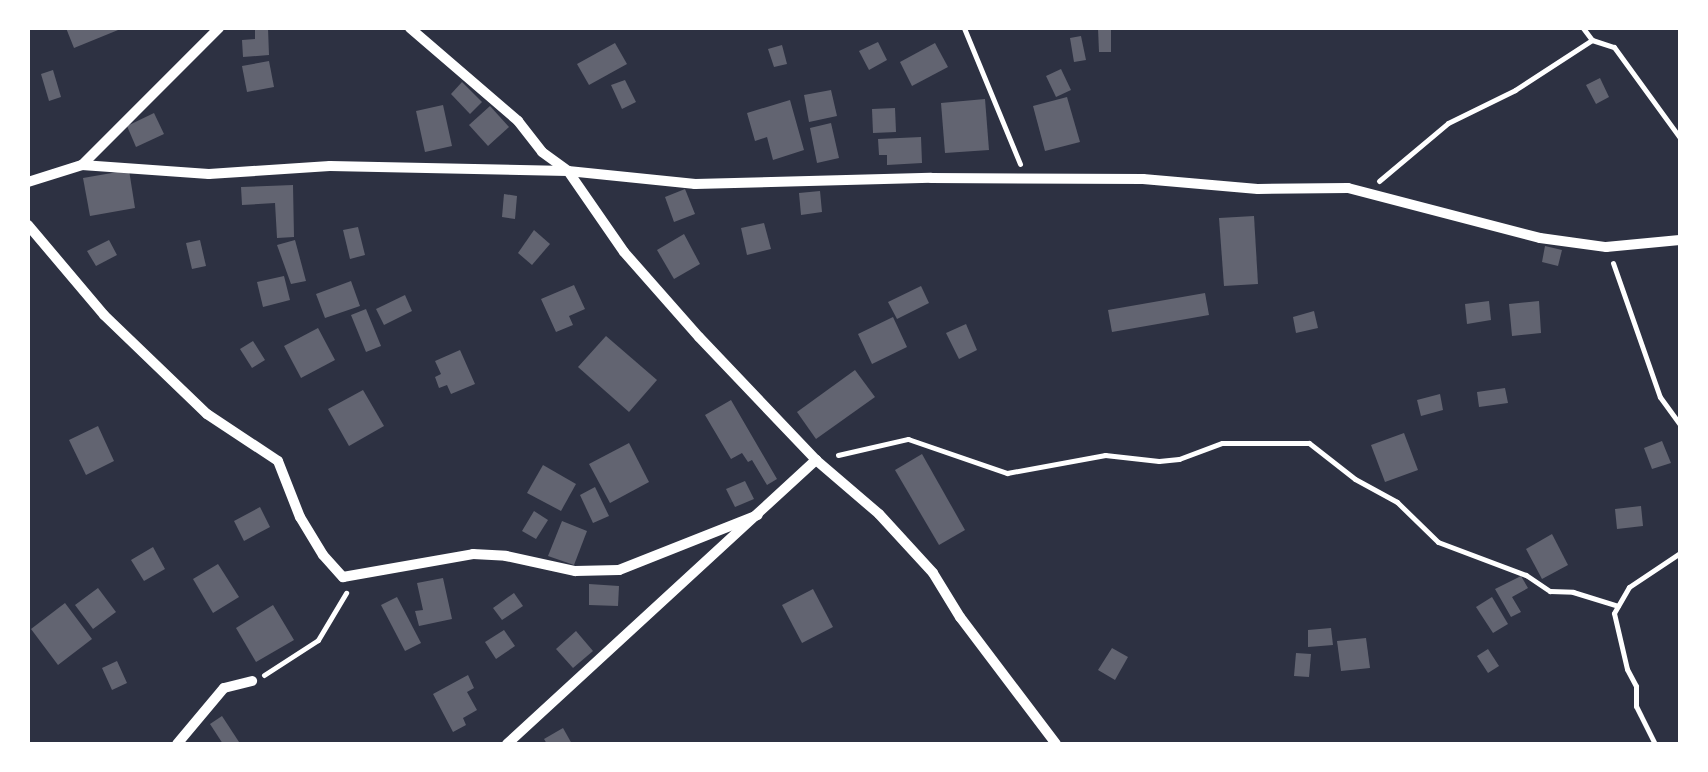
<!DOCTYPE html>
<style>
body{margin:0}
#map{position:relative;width:1708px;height:772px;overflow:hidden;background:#2d3142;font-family:Mulish,sans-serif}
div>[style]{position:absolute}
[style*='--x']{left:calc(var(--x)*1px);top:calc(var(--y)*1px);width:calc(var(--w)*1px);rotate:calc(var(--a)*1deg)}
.building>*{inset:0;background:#626471}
.path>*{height:5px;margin:-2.5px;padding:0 2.5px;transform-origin:2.5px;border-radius:2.5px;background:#fff}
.minor>*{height:10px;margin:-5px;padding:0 5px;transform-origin:5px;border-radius:5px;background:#fff}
span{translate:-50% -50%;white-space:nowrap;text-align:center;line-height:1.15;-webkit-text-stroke:8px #fff;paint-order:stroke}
.frame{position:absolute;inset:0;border:30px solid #fff;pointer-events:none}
</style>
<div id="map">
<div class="building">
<i style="clip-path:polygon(66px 28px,123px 28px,74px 48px)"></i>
<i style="clip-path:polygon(268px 28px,269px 55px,243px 57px,242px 40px,255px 39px,255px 29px)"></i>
<i style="clip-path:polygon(1098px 28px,1111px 28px,1111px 52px,1099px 52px)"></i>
<i style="clip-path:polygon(1081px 36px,1086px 60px,1074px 62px,1070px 38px)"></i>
<i style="clip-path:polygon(878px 42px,887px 60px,869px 70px,859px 51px)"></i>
<i style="clip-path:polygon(615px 43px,627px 64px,589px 85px,577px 64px)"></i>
<i style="clip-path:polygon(935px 43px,948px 67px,912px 86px,900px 62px)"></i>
<i style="clip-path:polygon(782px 45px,787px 64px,774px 67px,768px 49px)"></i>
<i style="clip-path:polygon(269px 61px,274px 87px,247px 92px,242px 66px)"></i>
<i style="clip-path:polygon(1061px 69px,1071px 90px,1056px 97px,1046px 76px)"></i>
<i style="clip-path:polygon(53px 70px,61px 97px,49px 101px,41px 74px)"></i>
<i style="clip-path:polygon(1600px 78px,1609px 97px,1596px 104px,1586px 85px)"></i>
<i style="clip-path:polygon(625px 80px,636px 102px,622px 109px,611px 85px)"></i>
<i style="clip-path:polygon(462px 82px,482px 102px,470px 114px,451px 94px)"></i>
<i style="clip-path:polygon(831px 90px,837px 116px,809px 122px,804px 95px)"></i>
<i style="clip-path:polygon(1067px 97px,1080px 142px,1045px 151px,1033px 106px)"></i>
<i style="clip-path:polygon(985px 99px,989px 150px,945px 153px,941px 103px)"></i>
<i style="clip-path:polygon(790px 100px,804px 150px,773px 160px,767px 137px,755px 141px,747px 113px)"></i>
<i style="clip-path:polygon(443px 105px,452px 146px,425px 152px,416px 111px)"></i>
<i style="clip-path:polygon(490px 106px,509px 127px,488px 146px,469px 125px)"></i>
<i style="clip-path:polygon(895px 108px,896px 132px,873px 133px,872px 109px)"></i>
<i style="clip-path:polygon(154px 113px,164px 134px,136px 147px,127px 126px)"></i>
<i style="clip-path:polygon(831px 123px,839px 158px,817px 163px,810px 128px)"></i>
<i style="clip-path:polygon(921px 137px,922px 163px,887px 165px,887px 155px,879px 155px,878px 139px)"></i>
<i style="clip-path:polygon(129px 170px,135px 208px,90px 216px,83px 178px)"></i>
<i style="clip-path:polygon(293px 185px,294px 237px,277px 238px,275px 203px,242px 205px,241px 187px)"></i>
<i style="clip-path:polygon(685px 189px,695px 214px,674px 222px,665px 197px)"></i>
<i style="clip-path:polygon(820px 191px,822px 212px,801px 215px,799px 193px)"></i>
<i style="clip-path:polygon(504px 194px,517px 196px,515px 219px,502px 217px)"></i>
<i style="clip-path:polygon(1254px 216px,1258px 284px,1224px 286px,1219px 218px)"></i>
<i style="clip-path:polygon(764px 223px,771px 249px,747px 255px,741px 228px)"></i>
<i style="clip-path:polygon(358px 227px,365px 255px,350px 259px,343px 230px)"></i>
<i style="clip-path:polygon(534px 230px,550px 244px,532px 265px,518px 253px)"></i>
<i style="clip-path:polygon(684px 234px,700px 264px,674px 279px,657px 250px)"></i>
<i style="clip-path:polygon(109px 240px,117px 255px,96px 266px,87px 251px)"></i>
<i style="clip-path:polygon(200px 240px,206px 266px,192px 269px,186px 243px)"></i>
<i style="clip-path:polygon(295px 240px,306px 281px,291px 284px,277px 245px)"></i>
<i style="clip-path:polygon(1545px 246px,1562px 250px,1558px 266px,1542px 262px)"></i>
<i style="clip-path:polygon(284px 276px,290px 300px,263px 307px,257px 282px)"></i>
<i style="clip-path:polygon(351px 281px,360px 306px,325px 318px,316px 294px)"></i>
<i style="clip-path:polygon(574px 285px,585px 309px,569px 316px,573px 325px,556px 332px,541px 299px)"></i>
<i style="clip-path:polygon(921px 286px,929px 303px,897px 319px,888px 302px)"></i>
<i style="clip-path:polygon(1205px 293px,1209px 315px,1112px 332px,1108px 310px)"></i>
<i style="clip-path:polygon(405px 295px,412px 311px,384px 325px,376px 309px)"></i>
<i style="clip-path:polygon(1489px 301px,1491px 320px,1467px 324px,1465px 304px)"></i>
<i style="clip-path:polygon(1539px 301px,1541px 333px,1512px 336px,1509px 304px)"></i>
<i style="clip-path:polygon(366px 309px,381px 346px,366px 352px,351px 315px)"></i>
<i style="clip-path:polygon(1314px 311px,1318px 328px,1296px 333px,1293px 317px)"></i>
<i style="clip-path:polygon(893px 317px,907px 347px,872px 364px,858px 334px)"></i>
<i style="clip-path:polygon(966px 324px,977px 350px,959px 359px,946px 333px)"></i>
<i style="clip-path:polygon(318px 328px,335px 360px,301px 378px,284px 346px)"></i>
<i style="clip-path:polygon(606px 336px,657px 380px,629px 412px,578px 367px)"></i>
<i style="clip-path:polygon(253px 341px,265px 360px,252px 368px,240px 349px)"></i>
<i style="clip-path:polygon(460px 350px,475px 384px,451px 394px,447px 385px,439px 388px,435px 377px,441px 374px,435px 361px)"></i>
<i style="clip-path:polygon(855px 370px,875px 397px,816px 439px,797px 412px)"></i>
<i style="clip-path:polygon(1505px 388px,1508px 403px,1479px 407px,1477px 392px)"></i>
<i style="clip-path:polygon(363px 390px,384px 426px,349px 446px,328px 409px)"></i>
<i style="clip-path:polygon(1440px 394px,1443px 410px,1421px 416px,1417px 400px)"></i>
<i style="clip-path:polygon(731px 400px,777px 479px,767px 485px,752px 460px,748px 462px,742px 453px,731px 459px,705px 415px)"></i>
<i style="clip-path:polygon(98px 426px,114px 461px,86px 475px,69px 440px)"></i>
<i style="clip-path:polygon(1404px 433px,1418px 470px,1385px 482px,1371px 445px)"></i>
<i style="clip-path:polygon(1662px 441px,1671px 463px,1652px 469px,1644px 448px)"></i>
<i style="clip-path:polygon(629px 443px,649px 482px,610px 503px,589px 464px)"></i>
<i style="clip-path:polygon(922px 454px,965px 530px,939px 545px,895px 470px)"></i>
<i style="clip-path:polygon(543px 465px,576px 484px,561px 511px,527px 493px)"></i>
<i style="clip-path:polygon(745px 481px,754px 499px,735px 507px,726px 489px)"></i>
<i style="clip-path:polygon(595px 487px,609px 516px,593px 523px,580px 495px)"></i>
<i style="clip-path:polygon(1641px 506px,1643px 526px,1617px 529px,1615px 509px)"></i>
<i style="clip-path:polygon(260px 507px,270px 527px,244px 541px,234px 521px)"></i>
<i style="clip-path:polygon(534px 511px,548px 520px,536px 539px,522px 531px)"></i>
<i style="clip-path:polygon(562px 521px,587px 531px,574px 565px,548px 556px)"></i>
<i style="clip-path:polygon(1552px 534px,1568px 565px,1542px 579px,1526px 549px)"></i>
<i style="clip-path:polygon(153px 547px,165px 569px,144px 581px,131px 560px)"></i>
<i style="clip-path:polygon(218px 564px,239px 597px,213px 613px,193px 579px)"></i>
<i style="clip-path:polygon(1521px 576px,1528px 588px,1512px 597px,1521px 612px,1511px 617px,1495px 589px)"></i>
<i style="clip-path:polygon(443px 578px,452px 619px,419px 626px,415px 611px,423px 610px,417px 583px)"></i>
<i style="clip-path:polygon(589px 584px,619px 586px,618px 606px,589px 605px)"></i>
<i style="clip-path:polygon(98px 588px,116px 612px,93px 629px,75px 605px)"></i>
<i style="clip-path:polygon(813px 589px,833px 627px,802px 643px,782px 605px)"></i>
<i style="clip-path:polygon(514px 593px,523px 606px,502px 620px,493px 608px)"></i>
<i style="clip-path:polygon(397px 597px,421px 643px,405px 651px,381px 605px)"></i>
<i style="clip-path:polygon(1492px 597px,1508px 624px,1493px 633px,1476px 607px)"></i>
<i style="clip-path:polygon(65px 603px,92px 639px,58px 665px,31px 629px)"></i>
<i style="clip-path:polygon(273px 605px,294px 640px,256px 662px,236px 628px)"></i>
<i style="clip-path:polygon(1331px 628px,1333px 645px,1308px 647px,1308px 630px)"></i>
<i style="clip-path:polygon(504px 630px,515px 646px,496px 659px,485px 642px)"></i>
<i style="clip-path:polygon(576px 631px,593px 651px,573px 668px,556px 649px)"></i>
<i style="clip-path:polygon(1366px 638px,1370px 668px,1341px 671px,1337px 641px)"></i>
<i style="clip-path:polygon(1112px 648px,1128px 657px,1115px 680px,1098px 670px)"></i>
<i style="clip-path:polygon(1488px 649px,1499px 666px,1488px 673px,1477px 656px)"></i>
<i style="clip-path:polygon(1296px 653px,1311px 654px,1309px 677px,1294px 676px)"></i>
<i style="clip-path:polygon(117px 661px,127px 683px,112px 690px,102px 668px)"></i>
<i style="clip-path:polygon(468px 675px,474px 688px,467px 692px,477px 710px,463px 718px,466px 725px,453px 732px,433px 694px)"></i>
<i style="clip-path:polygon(222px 716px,239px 742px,235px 744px,223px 744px,210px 724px)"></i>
<i style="clip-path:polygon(563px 728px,572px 744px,547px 744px,544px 739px)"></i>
</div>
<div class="path">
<i style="--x:964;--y:28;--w:147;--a:67.6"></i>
<i style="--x:1583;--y:28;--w:15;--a:53"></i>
<i style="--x:1592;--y:40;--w:23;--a:18"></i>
<i style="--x:1614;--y:47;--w:112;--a:54"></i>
<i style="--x:1379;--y:181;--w:90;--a:-40"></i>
<i style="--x:1448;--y:123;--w:75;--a:-26.2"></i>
<i style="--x:1515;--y:90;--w:92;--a:-33"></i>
<i style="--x:1613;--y:263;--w:142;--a:70.7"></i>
<i style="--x:1660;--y:397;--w:34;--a:54"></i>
<i style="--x:838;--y:455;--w:72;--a:-12.9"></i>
<i style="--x:908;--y:439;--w:105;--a:19"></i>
<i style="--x:1007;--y:473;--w:100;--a:-10.4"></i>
<i style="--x:1105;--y:455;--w:54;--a:6.3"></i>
<i style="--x:1159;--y:461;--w:20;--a:-6"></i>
<i style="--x:1179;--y:459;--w:46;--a:-20.4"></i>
<i style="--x:1222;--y:443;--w:87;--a:0"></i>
<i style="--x:1309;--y:443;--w:58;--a:38"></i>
<i style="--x:1355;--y:479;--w:48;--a:28.7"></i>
<i style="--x:1397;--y:502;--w:57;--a:44.3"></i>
<i style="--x:1438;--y:542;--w:94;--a:20.6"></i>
<i style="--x:1526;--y:575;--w:29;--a:34"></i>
<i style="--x:1550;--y:591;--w:23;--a:2"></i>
<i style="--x:1573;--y:592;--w:47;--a:17.3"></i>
<i style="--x:264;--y:675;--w:64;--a:-32.9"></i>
<i style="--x:318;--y:640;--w:55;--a:-59.2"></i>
<i style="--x:1655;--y:744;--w:42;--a:-116.6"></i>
<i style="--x:1636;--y:706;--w:20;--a:-90"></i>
<i style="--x:1636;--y:686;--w:19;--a:-118"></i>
<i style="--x:1627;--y:669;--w:57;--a:-103.1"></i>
<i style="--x:1614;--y:613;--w:30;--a:-60"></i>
<i style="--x:1629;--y:587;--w:61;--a:-33.7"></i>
</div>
<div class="minor">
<i style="--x:410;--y:28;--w:143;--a:40.7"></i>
<i style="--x:518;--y:121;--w:39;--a:52"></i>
<i style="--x:542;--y:152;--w:32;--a:36"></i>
<i style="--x:568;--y:171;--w:128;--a:5.8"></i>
<i style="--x:695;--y:184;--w:236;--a:-1.5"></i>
<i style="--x:931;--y:178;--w:212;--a:0.3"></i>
<i style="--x:1143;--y:179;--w:115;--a:5"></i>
<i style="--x:1258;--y:189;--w:90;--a:-0.6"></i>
<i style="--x:1348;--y:188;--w:198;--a:14.6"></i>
<i style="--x:1540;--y:238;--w:67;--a:7.8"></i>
<i style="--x:1606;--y:247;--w:74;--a:-5.4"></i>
<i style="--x:82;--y:165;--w:194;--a:-45"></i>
<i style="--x:28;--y:182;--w:57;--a:-17.5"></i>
<i style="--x:82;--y:165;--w:127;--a:4.1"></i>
<i style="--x:209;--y:174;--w:121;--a:-3.8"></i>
<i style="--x:330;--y:166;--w:238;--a:1.2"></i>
<i style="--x:568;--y:171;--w:98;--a:55.3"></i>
<i style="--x:624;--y:252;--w:113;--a:48.6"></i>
<i style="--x:699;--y:337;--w:170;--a:46.4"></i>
<i style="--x:816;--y:460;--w:83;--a:40.6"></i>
<i style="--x:879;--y:514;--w:80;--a:47.5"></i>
<i style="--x:933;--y:573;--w:52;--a:58.5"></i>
<i style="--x:960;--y:617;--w:159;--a:52.9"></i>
<i style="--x:28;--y:225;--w:118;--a:49.8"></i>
<i style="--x:104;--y:315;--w:143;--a:43.9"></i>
<i style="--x:207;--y:414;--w:85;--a:33.5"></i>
<i style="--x:278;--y:461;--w:60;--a:68.6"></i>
<i style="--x:300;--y:517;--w:44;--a:58.8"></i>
<i style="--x:323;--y:555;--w:30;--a:48"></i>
<i style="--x:343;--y:577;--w:132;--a:-10"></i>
<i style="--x:473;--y:554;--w:33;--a:3"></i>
<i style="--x:506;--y:556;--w:71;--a:12.3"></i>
<i style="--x:575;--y:571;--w:44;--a:-1.3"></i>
<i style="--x:619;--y:570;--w:149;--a:-21.6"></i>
<i style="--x:177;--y:744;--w:73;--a:-50"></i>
<i style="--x:224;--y:688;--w:29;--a:-14"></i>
<i style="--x:507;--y:744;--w:420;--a:-42.6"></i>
</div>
<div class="frame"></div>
</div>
